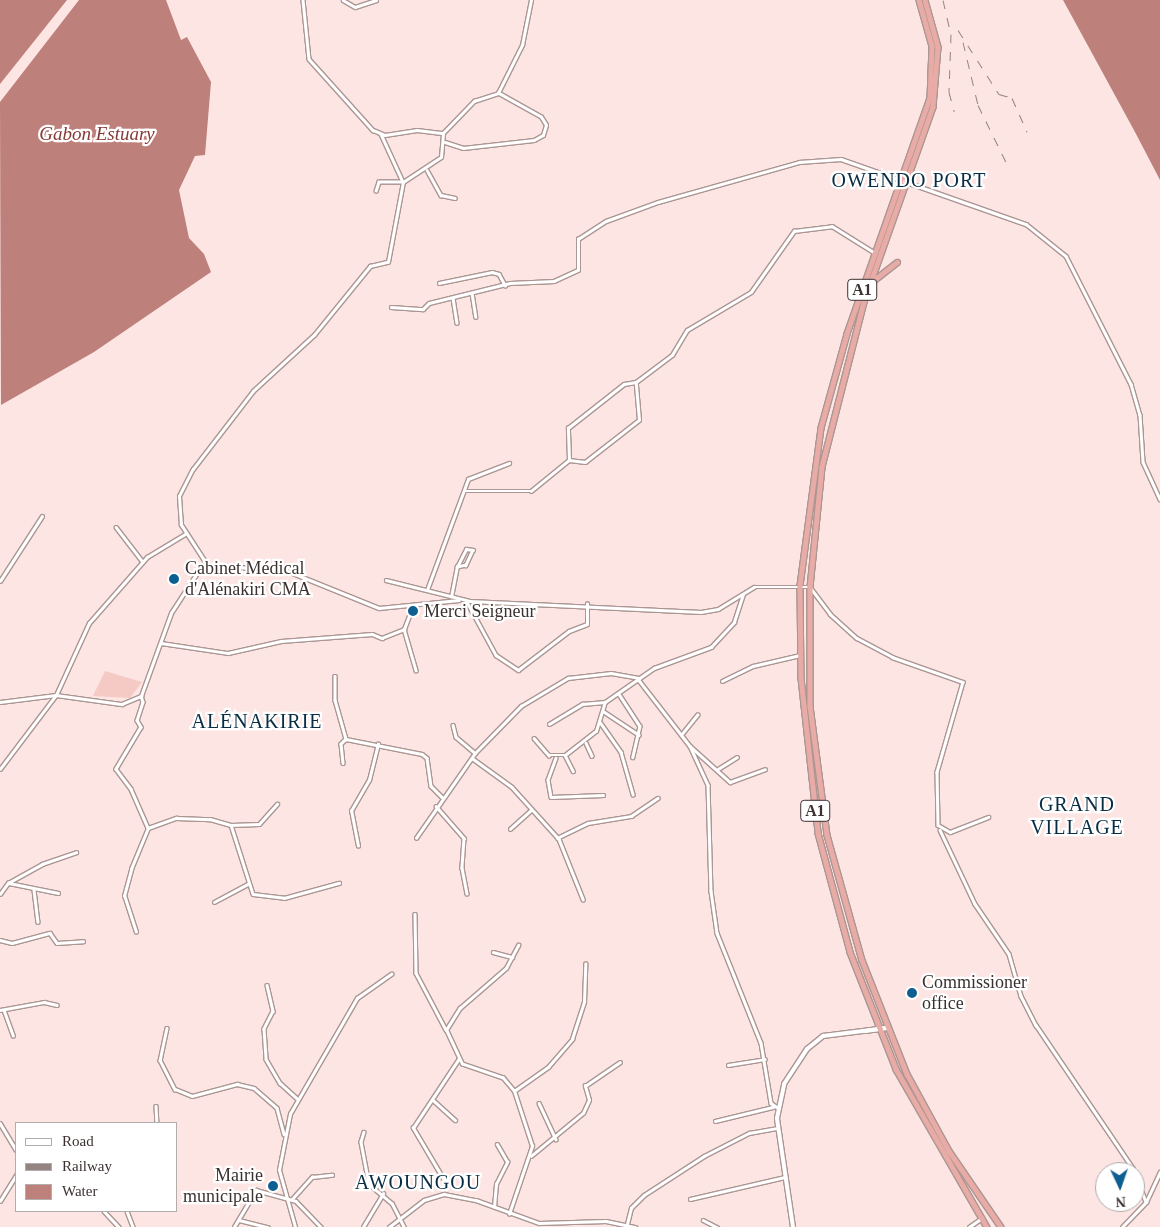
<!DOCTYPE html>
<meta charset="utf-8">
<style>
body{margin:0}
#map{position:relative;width:1160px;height:1227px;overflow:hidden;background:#fce5e2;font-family:"Times New Roman",serif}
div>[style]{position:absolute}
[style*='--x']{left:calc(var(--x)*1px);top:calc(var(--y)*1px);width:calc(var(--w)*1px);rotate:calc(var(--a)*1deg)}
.green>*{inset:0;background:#f5c9c4}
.water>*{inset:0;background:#be807b}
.roads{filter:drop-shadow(1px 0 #ab9693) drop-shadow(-1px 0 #ab9693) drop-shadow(0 1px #ab9693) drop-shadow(0 -1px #ab9693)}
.minor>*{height:2.5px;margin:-1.25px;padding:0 1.25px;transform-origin:1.25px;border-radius:1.25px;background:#fff}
.tertiary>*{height:4px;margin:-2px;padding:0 2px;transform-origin:2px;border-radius:2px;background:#fff}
.trunk>*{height:4.5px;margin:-2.25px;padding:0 2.25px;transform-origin:2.25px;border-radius:2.25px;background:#e8aba6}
.rail>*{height:1px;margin-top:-0.5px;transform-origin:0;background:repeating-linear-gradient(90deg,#938381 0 9px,transparent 0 18px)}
.dots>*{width:14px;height:14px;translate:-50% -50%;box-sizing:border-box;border:2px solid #fff;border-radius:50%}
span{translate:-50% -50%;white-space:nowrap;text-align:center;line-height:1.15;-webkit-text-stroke:4.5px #fff;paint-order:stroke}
.shield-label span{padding:1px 4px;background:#fff;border:1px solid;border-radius:4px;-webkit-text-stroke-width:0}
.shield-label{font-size:16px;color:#3a3130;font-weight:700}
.poi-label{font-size:18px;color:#3a3130}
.left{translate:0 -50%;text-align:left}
.right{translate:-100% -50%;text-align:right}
.water-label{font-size:19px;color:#873a36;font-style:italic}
.quarter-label{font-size:20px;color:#082c44;letter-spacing:1px}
.legend{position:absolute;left:15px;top:1122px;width:162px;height:90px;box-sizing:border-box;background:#fff;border:1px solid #b0adac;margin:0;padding:6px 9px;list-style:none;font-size:15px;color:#3a3130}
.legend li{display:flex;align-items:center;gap:10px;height:25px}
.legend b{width:25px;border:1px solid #b0adac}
.north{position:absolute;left:1095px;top:1162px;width:50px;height:50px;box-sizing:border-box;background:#fff;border:1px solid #b0adac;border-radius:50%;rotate:177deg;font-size:14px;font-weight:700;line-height:20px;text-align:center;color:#3a3130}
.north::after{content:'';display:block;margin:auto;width:18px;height:22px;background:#0e5f91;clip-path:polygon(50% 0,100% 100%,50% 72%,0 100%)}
</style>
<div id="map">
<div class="green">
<i style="clip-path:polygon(105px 671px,142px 682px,130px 698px,93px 696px)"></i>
</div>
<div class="water">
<i style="clip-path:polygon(0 0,67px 0,0 84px)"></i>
<i style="clip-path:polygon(79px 0,166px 0,181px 40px,187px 37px,211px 82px,205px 155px,195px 156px,179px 190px,189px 238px,204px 254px,211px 272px,94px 352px,1px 405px,0 102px)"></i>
<i style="clip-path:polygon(1063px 0,1160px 0,1160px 180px,1135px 132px)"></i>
</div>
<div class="roads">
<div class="minor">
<i style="--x:303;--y:0;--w:59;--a:84.2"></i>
<i style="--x:309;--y:59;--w:96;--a:48"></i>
<i style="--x:373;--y:130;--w:13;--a:23"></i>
<i style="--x:385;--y:135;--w:32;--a:-9"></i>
<i style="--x:417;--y:130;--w:26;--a:7"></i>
<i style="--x:343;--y:0;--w:14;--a:30"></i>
<i style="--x:355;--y:7;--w:22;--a:-18"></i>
<i style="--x:443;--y:133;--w:45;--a:-45.9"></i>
<i style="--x:474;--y:101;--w:25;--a:-18"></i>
<i style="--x:498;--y:93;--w:54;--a:-63.4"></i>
<i style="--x:522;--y:45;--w:46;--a:-78.7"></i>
<i style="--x:381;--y:134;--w:53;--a:65.4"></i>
<i style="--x:403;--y:182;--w:45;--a:-33.3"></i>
<i style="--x:441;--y:157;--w:24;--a:-85"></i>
<i style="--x:445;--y:142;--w:19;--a:18"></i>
<i style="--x:463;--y:148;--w:71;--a:-6.4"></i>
<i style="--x:534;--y:140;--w:10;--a:-29"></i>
<i style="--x:543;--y:135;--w:10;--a:-73"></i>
<i style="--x:546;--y:125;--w:9;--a:-122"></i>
<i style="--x:541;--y:117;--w:49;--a:-150.8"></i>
<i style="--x:427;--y:170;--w:29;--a:61"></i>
<i style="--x:441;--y:195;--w:14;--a:12"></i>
<i style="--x:439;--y:283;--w:54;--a:-11.7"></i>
<i style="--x:492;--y:272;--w:7;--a:16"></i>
<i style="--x:499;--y:274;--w:13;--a:61"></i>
<i style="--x:472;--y:293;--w:24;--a:81"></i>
<i style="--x:453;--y:298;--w:25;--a:81"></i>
<i style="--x:391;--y:307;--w:32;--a:4"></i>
<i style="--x:423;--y:309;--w:8;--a:-45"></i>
<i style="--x:429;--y:303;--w:83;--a:-13.9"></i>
<i style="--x:510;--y:283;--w:44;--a:-2.6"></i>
<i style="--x:554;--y:281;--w:26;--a:-25"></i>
<i style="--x:578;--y:270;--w:31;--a:-90"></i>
<i style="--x:578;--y:239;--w:33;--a:-33"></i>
<i style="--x:606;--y:221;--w:55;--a:-20.1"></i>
<i style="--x:658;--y:202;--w:147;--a:-15.8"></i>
<i style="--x:799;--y:162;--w:42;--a:-4.1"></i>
<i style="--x:841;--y:159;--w:196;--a:19.4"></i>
<i style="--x:1026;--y:224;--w:51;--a:38.7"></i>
<i style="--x:1066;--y:256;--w:144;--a:63.1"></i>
<i style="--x:1131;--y:384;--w:32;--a:74"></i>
<i style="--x:1140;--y:415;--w:47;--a:86.3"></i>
<i style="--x:1143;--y:462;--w:41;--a:65.3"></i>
<i style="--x:569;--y:460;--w:16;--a:7"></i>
<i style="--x:585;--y:462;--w:68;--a:-37.9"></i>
<i style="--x:639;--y:420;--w:38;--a:-95"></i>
<i style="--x:464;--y:491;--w:67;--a:0"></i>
<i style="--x:531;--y:491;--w:49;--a:-39.2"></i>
<i style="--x:569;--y:460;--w:32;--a:-92"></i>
<i style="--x:568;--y:428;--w:71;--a:-38.2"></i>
<i style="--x:624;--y:384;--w:12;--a:-9"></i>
<i style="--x:636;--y:382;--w:45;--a:-36.9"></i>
<i style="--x:672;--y:355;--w:29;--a:-59"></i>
<i style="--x:687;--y:330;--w:74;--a:-30.7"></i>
<i style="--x:751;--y:292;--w:75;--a:-54.8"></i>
<i style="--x:794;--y:231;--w:38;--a:-7"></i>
<i style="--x:832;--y:226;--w:51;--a:32.1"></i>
<i style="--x:116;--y:527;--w:44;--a:52.4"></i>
<i style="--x:207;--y:565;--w:48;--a:-123"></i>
<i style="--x:181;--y:525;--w:29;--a:-94"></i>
<i style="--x:179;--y:496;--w:30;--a:-63"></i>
<i style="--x:193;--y:469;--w:98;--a:-52.4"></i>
<i style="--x:253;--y:391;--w:83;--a:-42.6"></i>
<i style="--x:314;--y:335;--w:89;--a:-50.9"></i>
<i style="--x:370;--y:266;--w:18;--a:-13"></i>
<i style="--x:388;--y:262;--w:81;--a:-79.4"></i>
<i style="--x:403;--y:182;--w:24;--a:180"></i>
<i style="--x:379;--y:182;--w:9;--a:108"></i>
<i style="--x:386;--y:580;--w:87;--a:14"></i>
<i style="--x:470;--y:601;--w:231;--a:2.7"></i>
<i style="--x:701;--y:612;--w:17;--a:-10"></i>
<i style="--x:718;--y:609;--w:42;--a:-31.4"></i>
<i style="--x:754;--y:587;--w:56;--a:0"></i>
<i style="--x:810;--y:587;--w:34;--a:53"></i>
<i style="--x:830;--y:614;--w:36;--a:42"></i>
<i style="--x:857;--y:638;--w:40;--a:28"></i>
<i style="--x:892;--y:657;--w:75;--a:19.4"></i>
<i style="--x:963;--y:682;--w:94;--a:106.1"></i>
<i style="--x:937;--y:772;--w:53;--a:88.9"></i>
<i style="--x:938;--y:825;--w:14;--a:30"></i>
<i style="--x:950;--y:832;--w:41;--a:-21.5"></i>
<i style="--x:0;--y:581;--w:77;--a:-57.1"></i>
<i style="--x:427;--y:590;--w:118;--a:-69.7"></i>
<i style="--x:468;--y:479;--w:44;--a:-21.3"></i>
<i style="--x:451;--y:597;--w:31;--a:-79"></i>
<i style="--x:457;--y:567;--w:20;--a:-63"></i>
<i style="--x:466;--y:549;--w:7;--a:8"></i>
<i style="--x:473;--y:550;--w:17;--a:115"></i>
<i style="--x:466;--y:565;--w:9;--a:167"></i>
<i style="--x:466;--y:600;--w:63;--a:61.4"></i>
<i style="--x:496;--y:655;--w:27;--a:34"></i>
<i style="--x:518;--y:670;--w:64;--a:-37.4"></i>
<i style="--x:569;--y:631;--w:19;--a:-21"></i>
<i style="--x:587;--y:624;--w:20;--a:-90"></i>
<i style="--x:404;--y:629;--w:43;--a:73.7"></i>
<i style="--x:161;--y:643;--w:68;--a:8.5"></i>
<i style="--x:228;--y:653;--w:54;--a:-12.8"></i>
<i style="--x:281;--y:641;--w:91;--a:-4.4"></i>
<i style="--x:372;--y:634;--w:11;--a:22"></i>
<i style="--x:382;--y:638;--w:24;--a:-22"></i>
<i style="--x:404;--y:629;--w:25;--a:-69"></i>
<i style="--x:335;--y:676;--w:24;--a:90"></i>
<i style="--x:335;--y:700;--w:41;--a:74.2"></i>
<i style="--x:346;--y:739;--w:7;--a:135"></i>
<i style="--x:341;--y:744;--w:19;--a:84"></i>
<i style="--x:638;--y:679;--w:85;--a:52.2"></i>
<i style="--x:690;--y:746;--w:54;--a:42"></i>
<i style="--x:730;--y:782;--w:37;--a:-20"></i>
<i style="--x:722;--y:681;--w:34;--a:-26"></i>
<i style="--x:753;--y:666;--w:48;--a:-13.2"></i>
<i style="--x:619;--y:694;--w:38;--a:57"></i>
<i style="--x:640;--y:726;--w:32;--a:103"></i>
<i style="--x:141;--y:696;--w:6;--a:72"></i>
<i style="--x:143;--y:702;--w:19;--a:108"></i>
<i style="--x:137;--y:720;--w:8;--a:60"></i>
<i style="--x:141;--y:727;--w:49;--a:120.8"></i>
<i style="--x:116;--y:769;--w:25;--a:53"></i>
<i style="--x:131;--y:789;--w:43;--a:66.4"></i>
<i style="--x:0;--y:702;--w:56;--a:-7.1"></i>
<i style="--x:56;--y:695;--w:79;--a:-65.4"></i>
<i style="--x:89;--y:623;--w:88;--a:-48.7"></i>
<i style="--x:147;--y:557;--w:44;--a:-31.2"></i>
<i style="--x:603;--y:711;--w:43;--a:33.7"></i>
<i style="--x:600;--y:722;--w:37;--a:55"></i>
<i style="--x:621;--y:752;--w:44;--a:74.1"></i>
<i style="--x:549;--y:724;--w:39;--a:-31"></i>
<i style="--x:582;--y:704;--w:23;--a:-5"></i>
<i style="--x:605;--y:702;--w:60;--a:-34.8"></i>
<i style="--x:654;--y:668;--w:61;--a:-20.2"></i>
<i style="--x:711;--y:647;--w:34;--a:-47"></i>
<i style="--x:734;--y:622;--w:29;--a:-72"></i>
<i style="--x:453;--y:725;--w:12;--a:76"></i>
<i style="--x:456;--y:737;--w:25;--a:40"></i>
<i style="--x:681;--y:735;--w:26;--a:-51"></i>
<i style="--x:534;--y:738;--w:23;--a:49"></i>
<i style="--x:549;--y:755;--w:16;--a:0"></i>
<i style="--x:565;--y:755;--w:39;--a:-38"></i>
<i style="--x:596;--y:731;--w:30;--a:-73"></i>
<i style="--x:346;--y:739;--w:77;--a:11.2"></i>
<i style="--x:422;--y:754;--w:6;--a:39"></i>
<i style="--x:427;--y:758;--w:28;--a:82"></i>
<i style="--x:431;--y:786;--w:16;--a:45"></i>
<i style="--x:586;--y:743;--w:14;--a:65"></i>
<i style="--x:690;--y:746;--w:43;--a:65.2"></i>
<i style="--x:708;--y:785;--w:106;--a:88.4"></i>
<i style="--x:711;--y:891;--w:42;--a:81.9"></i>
<i style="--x:717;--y:933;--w:118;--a:68.2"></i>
<i style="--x:761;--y:1043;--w:61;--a:80.5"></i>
<i style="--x:771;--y:1103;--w:7;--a:34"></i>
<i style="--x:565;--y:755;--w:18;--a:63"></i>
<i style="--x:472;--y:758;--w:49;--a:35.9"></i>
<i style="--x:512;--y:787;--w:70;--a:47.9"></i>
<i style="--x:559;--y:839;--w:65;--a:68.2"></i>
<i style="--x:556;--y:758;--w:23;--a:110"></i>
<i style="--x:548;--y:780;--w:17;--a:80"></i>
<i style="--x:551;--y:797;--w:52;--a:-2.2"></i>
<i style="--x:0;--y:769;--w:93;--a:-52.9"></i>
<i style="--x:56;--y:695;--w:67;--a:7.8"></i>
<i style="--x:122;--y:704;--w:21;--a:-23"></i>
<i style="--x:141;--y:696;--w:88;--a:-70.1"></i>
<i style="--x:171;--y:613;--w:55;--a:-56.9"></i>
<i style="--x:201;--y:567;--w:79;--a:0.7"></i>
<i style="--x:280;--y:568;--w:107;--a:22"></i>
<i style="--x:379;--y:608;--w:80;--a:-5.7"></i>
<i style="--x:718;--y:769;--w:22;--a:-32"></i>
<i style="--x:436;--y:806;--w:43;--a:48.8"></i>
<i style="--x:464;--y:838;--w:30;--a:94"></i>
<i style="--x:462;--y:868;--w:26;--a:79"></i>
<i style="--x:231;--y:825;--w:28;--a:-2"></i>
<i style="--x:259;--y:824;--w:27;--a:-48"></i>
<i style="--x:510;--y:829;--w:28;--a:-42"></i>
<i style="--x:940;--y:830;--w:82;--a:64.7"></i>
<i style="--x:975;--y:904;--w:60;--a:55.8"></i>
<i style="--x:1009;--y:954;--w:44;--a:74.1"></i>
<i style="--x:1021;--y:996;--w:33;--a:63"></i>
<i style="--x:1036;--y:1025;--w:173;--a:55.9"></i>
<i style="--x:1133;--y:1168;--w:36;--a:69"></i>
<i style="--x:416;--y:838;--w:103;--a:-55.2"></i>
<i style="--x:475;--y:753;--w:66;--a:-45.6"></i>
<i style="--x:521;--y:706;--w:55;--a:-30.8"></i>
<i style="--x:568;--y:678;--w:43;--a:-6.6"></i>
<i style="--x:611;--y:673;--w:29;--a:10"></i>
<i style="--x:557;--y:838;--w:34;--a:-26"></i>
<i style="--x:588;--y:823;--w:44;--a:-9.2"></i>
<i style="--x:631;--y:816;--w:32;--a:-34"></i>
<i style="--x:358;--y:846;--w:36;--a:-101"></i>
<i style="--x:351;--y:811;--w:36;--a:-60"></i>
<i style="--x:369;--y:780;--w:37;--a:-76"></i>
<i style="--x:9;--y:883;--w:50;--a:11.5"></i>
<i style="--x:34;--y:890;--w:32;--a:83"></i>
<i style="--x:0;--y:894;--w:14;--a:-54"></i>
<i style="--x:8;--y:883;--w:39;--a:-29"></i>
<i style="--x:42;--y:864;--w:36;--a:-19"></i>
<i style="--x:214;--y:902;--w:38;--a:-28"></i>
<i style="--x:415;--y:914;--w:59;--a:89"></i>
<i style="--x:416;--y:973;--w:64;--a:62.2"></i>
<i style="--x:136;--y:932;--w:38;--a:-108"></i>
<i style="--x:124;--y:896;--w:28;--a:-75"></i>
<i style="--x:131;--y:869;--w:44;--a:-67.5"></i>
<i style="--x:148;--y:828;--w:30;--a:-20"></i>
<i style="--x:176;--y:818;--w:34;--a:2"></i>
<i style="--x:210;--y:819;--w:22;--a:16"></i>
<i style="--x:231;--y:825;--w:72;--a:72.3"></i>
<i style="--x:253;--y:894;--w:31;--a:7"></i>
<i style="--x:284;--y:898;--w:57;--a:-15.3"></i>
<i style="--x:0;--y:940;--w:12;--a:14"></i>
<i style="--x:12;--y:943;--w:39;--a:-15"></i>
<i style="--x:50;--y:933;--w:12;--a:55"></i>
<i style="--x:57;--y:943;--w:26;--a:-4"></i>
<i style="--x:493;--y:952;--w:20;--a:15"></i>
<i style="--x:267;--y:985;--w:27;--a:77"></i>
<i style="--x:273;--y:1011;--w:20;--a:117"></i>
<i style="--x:264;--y:1029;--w:30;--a:86"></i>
<i style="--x:266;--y:1059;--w:28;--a:60"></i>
<i style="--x:280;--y:1083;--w:24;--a:42"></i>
<i style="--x:0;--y:1010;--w:45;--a:-10.3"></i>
<i style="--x:44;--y:1002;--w:13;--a:13"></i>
<i style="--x:4;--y:1010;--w:27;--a:70"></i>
<i style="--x:167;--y:1028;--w:33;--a:102"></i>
<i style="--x:160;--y:1060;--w:33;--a:63"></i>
<i style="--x:175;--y:1089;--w:18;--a:22"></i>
<i style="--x:192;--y:1096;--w:47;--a:-14.9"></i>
<i style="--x:237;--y:1084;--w:17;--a:13"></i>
<i style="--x:254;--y:1088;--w:30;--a:41"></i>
<i style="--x:277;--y:1108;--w:27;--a:75"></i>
<i style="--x:728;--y:1065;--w:37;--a:-9"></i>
<i style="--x:514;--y:1091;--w:17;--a:-130"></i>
<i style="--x:503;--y:1078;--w:43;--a:-161.1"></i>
<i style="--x:462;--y:1064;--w:38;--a:-115"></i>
<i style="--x:446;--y:1030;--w:26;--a:-58"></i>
<i style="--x:460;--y:1008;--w:61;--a:-41"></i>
<i style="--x:506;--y:968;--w:26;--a:-62"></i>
<i style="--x:433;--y:1100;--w:30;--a:42"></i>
<i style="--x:539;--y:1103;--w:40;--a:65"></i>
<i style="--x:156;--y:1106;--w:17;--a:87"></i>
<i style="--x:715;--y:1121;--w:60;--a:-13.6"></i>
<i style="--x:0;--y:1123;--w:31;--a:59"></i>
<i style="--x:364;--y:1132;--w:10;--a:107"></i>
<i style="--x:361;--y:1142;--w:43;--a:79.2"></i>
<i style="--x:369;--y:1184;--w:30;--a:40"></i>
<i style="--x:392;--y:1203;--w:27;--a:63"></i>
<i style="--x:531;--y:1156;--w:67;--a:-39.6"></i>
<i style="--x:583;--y:1113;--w:14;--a:-65"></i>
<i style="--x:589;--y:1100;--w:15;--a:-106"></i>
<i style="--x:585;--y:1086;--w:42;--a:-34.4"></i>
<i style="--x:445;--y:1182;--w:63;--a:-120.7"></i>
<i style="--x:413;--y:1128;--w:82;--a:-56.5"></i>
<i style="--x:292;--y:1199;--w:30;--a:-48"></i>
<i style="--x:312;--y:1177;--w:20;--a:-6"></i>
<i style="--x:690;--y:1199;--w:98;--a:-13"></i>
<i style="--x:0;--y:1201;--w:31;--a:-58"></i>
<i style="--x:494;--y:1207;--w:23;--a:-85"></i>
<i style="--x:496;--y:1184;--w:25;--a:-63"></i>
<i style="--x:507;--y:1162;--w:20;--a:-120"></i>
<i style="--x:104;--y:1211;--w:22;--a:47"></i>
<i style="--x:127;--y:1211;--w:17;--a:69"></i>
<i style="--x:509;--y:1214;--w:72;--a:-71.3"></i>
<i style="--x:532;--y:1146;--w:58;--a:-108.1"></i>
<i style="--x:514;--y:1091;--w:42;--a:-35.2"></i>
<i style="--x:548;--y:1067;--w:37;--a:-49"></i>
<i style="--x:572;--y:1039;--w:39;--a:-72"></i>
<i style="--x:584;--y:1002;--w:38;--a:-88"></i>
<i style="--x:239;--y:1220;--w:30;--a:14"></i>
<i style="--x:703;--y:1220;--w:16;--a:27"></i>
<i style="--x:627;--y:1224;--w:16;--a:-76"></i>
<i style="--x:631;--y:1208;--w:18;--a:-45"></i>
<i style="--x:644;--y:1195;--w:72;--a:-33"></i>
<i style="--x:704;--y:1156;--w:51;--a:-27.1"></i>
<i style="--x:749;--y:1133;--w:29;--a:-10"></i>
<i style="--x:234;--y:1227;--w:43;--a:-59.3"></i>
<i style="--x:256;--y:1190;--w:41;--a:15.4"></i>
<i style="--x:296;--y:1201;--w:36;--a:46"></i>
<i style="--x:295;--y:1227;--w:59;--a:-105.7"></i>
<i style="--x:279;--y:1170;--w:57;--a:-78.9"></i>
<i style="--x:290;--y:1114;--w:134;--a:-60"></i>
<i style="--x:357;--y:998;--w:42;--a:-35.2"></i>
<i style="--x:363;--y:1227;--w:39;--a:-59"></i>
<i style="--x:389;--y:1227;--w:44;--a:-37.6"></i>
<i style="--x:424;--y:1200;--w:21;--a:-17"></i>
<i style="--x:444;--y:1194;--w:33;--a:11"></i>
<i style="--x:476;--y:1200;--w:67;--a:20.1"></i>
<i style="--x:539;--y:1223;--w:67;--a:-1.7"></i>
<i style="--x:606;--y:1221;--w:30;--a:12"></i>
<i style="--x:969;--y:1227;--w:16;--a:-35"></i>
<i style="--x:1122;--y:1227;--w:35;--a:-46"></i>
<i style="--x:1146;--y:1202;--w:33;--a:-65"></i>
</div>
<div class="tertiary">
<i style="--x:865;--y:1031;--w:22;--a:-8"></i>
<i style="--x:793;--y:1227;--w:110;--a:-98.4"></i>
<i style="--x:777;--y:1118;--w:35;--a:-78"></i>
<i style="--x:784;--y:1084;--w:42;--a:-56.7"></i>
<i style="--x:807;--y:1049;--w:21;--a:-39"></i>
<i style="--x:823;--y:1036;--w:64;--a:-7.1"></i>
</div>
<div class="trunk">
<i style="--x:919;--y:0;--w:48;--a:74.2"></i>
<i style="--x:932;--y:46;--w:52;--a:92.2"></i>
<i style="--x:930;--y:98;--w:250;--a:109.4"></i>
<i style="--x:847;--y:334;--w:98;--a:105.5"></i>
<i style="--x:821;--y:428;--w:159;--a:97.6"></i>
<i style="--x:800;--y:586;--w:92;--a:89.4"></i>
<i style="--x:801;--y:678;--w:156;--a:83.7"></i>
<i style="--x:818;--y:833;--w:123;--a:74.9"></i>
<i style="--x:850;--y:952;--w:126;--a:68.5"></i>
<i style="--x:896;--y:1069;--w:182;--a:60.1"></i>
<i style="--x:925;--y:0;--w:49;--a:74.5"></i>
<i style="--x:938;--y:47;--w:60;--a:94.8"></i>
<i style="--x:933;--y:107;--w:207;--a:109.5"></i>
<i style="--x:864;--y:302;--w:170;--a:104.3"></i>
<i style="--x:822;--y:467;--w:121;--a:95.7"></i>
<i style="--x:810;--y:587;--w:119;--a:90"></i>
<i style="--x:810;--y:706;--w:130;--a:82.5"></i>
<i style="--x:827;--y:835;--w:130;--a:74.4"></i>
<i style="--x:862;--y:960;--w:123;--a:68.5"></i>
<i style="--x:907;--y:1074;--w:88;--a:61.4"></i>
<i style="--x:949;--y:1151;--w:92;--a:55.6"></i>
<i style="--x:874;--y:280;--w:29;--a:-38"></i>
</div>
</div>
<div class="rail">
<i style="--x:943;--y:0;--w:35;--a:77"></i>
<i style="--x:951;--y:34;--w:58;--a:92"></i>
<i style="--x:949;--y:92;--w:20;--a:75"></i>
<i style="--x:958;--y:30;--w:76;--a:57.4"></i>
<i style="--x:999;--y:94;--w:14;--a:17"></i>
<i style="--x:1012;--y:98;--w:37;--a:66"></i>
<i style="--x:963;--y:42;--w:65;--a:76.6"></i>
<i style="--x:978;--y:105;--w:64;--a:63.8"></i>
</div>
<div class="dots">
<i style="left:174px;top:579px;background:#0e5f91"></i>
<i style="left:413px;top:611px;background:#0e5f91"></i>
<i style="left:912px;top:993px;background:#0e5f91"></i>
<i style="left:273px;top:1186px;background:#0e5f91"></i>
</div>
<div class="shield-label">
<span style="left:862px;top:290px">A1</span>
<span style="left:815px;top:811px">A1</span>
</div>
<div class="poi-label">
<span class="left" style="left:185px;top:579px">Cabinet Médical<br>d'Alénakiri CMA</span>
<span class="left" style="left:424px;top:611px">Merci Seigneur</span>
<span class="left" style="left:922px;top:993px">Commissioner<br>office</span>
<span class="right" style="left:263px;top:1186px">Mairie<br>municipale</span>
</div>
<div class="water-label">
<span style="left:97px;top:134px">Gabon Estuary</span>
</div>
<div class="quarter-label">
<span style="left:909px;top:180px">OWENDO PORT</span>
<span style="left:257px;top:721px">ALÉNAKIRIE</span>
<span style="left:1077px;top:816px">GRAND<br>VILLAGE</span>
<span style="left:418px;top:1182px">AWOUNGOU</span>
</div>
<ul class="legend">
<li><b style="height:6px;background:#fff"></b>Road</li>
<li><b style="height:6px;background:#938381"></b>Railway</li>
<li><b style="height:14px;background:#be807b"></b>Water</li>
</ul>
<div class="north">N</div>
</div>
